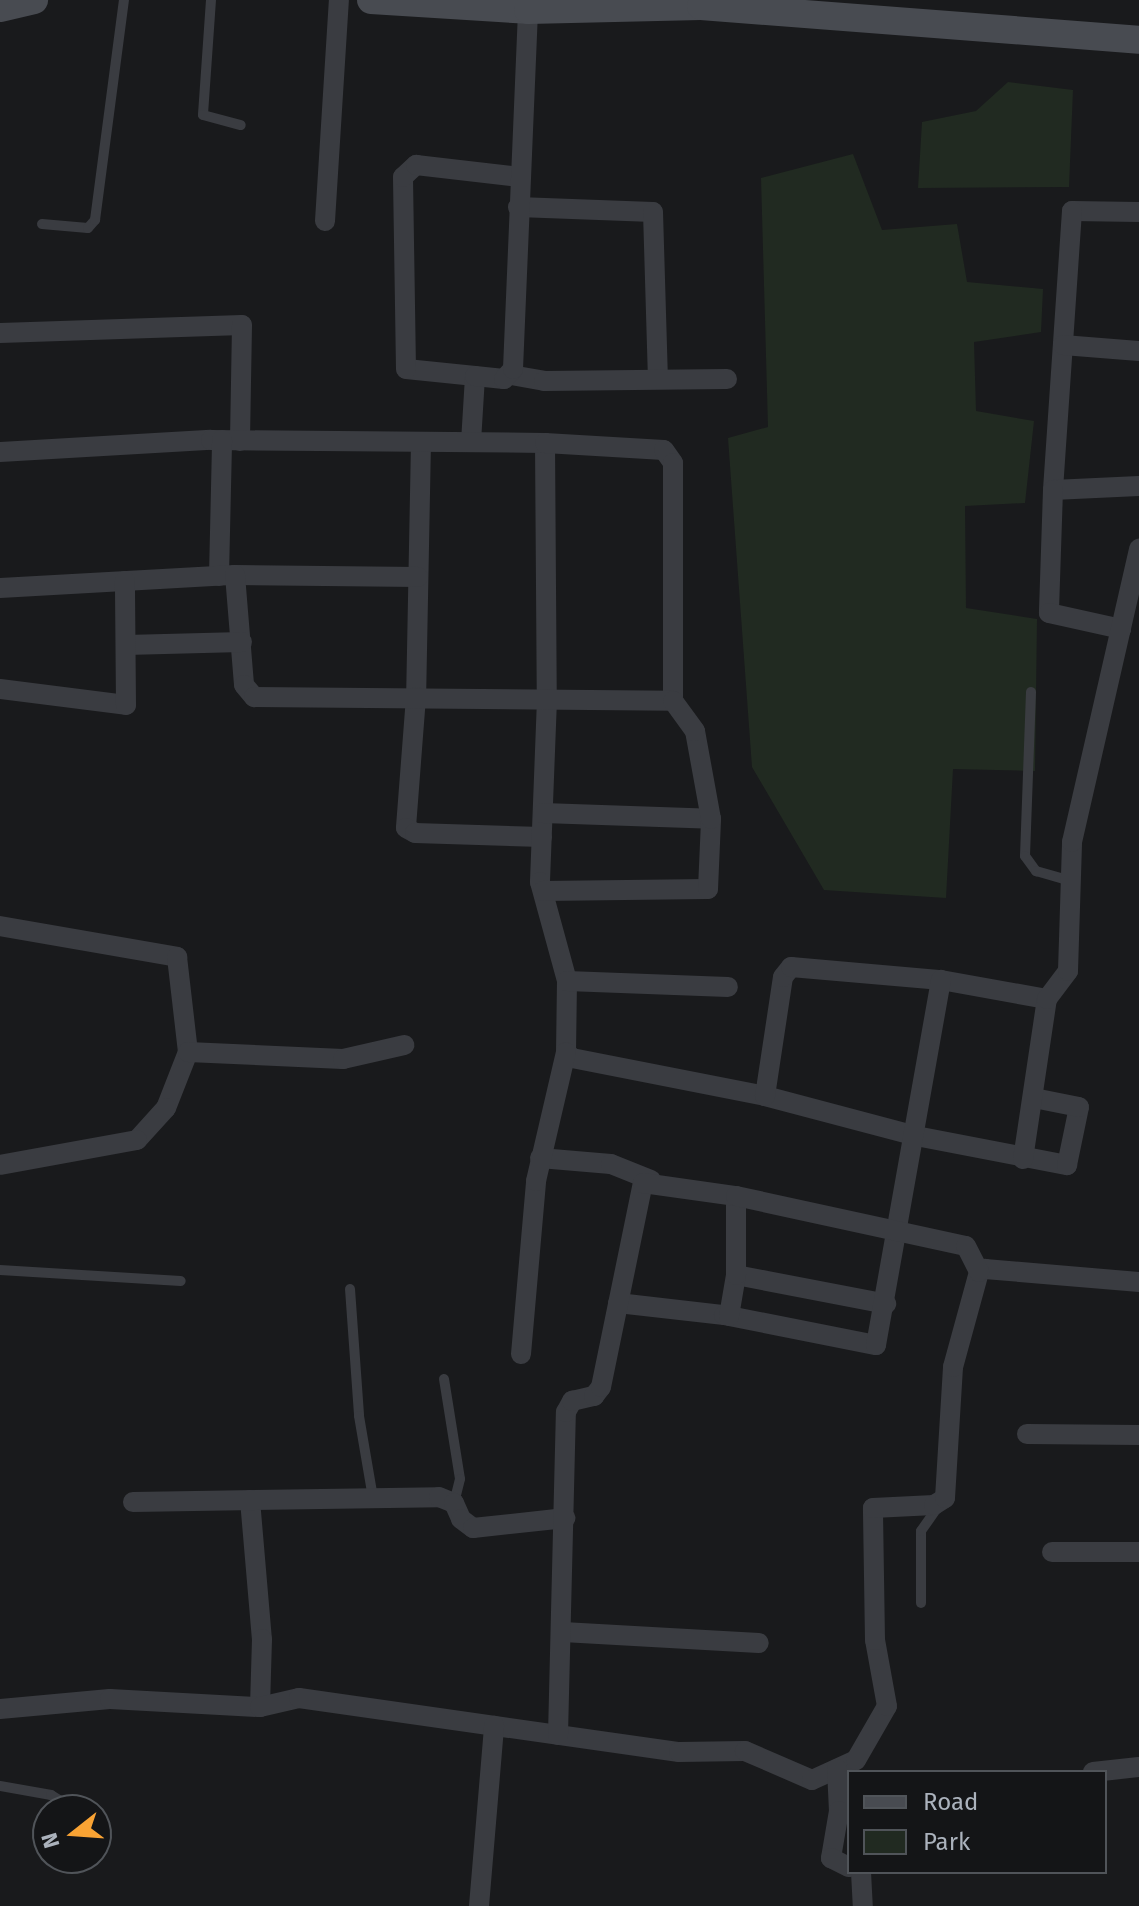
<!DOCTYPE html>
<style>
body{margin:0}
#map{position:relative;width:1139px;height:1906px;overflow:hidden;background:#191a1c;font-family:"Fira Sans",sans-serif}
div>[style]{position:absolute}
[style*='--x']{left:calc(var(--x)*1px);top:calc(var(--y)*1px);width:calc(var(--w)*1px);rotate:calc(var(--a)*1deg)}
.green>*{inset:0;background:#212a21}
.lane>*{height:10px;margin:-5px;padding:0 5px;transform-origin:5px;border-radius:5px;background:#3a3c41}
.street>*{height:20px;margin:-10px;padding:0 10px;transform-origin:10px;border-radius:10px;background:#3a3c41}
.secondary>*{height:28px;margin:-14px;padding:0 14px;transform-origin:14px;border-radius:14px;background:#484b51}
span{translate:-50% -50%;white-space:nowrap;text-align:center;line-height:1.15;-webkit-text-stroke:7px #141517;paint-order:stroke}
.legend{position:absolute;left:847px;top:1770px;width:260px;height:104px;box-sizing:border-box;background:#141517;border:2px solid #505459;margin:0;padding:10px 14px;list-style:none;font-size:24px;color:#abb2bc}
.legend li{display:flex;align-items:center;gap:16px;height:40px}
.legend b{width:40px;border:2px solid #505459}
.north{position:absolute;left:32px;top:1794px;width:80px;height:80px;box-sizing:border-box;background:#141517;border:2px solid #505459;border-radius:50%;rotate:253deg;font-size:22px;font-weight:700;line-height:32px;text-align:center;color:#abb2bc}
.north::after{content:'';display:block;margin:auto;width:28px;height:36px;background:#f9a334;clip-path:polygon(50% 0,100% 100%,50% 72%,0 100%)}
</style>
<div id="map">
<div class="green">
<i style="clip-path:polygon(1008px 82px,1073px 90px,1069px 187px,918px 188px,922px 122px,976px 111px)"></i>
<i style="clip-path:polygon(853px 154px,882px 230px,957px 224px,967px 282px,1043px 289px,1041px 332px,974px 342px,976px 411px,1034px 421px,1025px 503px,965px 506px,966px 608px,1037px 619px,1035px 771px,953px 769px,946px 898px,824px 890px,752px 767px,728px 438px,768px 427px,761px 178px)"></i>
</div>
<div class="lane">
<i style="--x:211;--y:0;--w:115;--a:94"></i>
<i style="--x:203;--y:115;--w:39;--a:15"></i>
<i style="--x:42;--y:224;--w:46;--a:5"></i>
<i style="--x:88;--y:228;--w:11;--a:-49"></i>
<i style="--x:95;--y:220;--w:222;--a:-82.5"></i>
<i style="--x:1031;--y:692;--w:164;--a:92.1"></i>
<i style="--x:1025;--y:856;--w:19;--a:54"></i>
<i style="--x:1036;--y:871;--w:36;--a:16"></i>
<i style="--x:0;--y:1270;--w:181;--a:3.5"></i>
<i style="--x:350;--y:1289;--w:127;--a:85.9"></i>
<i style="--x:359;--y:1416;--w:83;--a:80.3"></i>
<i style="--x:444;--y:1379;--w:101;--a:80.9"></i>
<i style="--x:460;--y:1479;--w:25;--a:104"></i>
<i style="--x:921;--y:1603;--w:72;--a:-90"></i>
<i style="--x:921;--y:1531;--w:29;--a:-55"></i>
<i style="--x:0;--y:1786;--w:52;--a:10"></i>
<i style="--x:51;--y:1795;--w:28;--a:32"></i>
</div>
<div class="street">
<i style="--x:518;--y:207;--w:135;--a:2.1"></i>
<i style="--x:653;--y:212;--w:167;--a:88.3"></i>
<i style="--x:1139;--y:212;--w:67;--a:-179.1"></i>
<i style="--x:1072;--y:211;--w:280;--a:93.9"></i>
<i style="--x:1053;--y:490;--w:86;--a:-2.7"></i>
<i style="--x:325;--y:221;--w:221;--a:-86.4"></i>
<i style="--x:0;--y:333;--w:242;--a:-1.9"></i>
<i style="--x:242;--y:325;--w:116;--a:91"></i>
<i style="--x:1063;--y:345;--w:76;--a:4.5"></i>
<i style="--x:511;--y:375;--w:34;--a:10"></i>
<i style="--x:544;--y:381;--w:183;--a:-0.6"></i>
<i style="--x:475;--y:376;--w:69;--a:-174.2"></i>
<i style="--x:406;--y:369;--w:192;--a:-90.9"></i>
<i style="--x:403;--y:177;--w:18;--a:-43"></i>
<i style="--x:416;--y:165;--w:104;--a:6.6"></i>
<i style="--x:421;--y:442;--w:255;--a:91.1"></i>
<i style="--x:416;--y:697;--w:131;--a:94.4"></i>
<i style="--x:406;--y:828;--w:10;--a:29"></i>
<i style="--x:415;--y:833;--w:127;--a:1.8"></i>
<i style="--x:471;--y:442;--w:66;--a:-86.5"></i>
<i style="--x:475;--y:376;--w:29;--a:6"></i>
<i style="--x:504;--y:379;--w:13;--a:-48"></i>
<i style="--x:513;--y:369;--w:359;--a:-87.6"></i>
<i style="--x:545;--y:443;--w:256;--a:89.6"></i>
<i style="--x:547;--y:699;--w:183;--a:92.2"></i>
<i style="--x:540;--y:882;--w:103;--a:74.7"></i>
<i style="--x:567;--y:981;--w:71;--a:90.8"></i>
<i style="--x:566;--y:1052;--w:8;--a:45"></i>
<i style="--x:572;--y:1058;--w:197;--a:11.1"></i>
<i style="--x:765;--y:1096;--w:156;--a:14.8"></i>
<i style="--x:916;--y:1136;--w:154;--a:10.9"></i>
<i style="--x:1067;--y:1165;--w:59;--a:-78.3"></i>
<i style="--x:1079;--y:1107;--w:46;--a:-168.7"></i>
<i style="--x:0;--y:452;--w:211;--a:-3.3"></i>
<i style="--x:211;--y:440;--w:334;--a:0.5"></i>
<i style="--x:545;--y:443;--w:119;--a:3.4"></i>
<i style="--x:664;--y:450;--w:16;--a:55"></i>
<i style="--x:673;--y:463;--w:238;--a:90"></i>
<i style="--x:1053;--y:490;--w:123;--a:91.9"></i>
<i style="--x:1049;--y:613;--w:74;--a:12.5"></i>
<i style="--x:235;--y:575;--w:183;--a:0.6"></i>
<i style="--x:219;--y:576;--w:136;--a:-88.7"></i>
<i style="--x:0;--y:588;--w:235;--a:-3.2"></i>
<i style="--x:235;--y:575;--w:110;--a:85.3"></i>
<i style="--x:244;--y:685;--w:16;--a:50"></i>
<i style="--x:254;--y:697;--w:419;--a:0.5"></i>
<i style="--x:126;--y:645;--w:116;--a:-1.5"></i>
<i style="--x:0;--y:689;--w:127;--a:7.2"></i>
<i style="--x:126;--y:705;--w:124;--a:-90.5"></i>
<i style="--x:543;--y:813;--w:168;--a:2"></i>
<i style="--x:543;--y:891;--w:165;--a:-0.7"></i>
<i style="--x:708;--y:889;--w:70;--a:-87.5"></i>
<i style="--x:711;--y:819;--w:89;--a:-100.3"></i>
<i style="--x:695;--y:731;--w:37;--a:-126"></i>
<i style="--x:0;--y:926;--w:180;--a:9.9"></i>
<i style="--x:177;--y:957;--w:96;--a:83.4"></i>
<i style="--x:188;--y:1052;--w:60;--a:111.4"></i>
<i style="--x:166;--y:1108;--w:43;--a:132.2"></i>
<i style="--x:137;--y:1140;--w:139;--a:169.7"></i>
<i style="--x:567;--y:981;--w:161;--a:2.1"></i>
<i style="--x:188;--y:1052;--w:155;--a:2.6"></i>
<i style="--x:343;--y:1059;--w:63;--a:-12.9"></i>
<i style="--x:765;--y:1096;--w:120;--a:-81.4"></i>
<i style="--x:783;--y:977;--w:13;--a:-51"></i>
<i style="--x:791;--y:967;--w:151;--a:5"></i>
<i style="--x:941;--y:980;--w:108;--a:10.2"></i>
<i style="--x:540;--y:1158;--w:71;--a:4.8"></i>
<i style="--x:611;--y:1164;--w:43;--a:21.8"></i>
<i style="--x:1023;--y:1159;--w:162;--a:-81.5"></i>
<i style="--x:1047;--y:999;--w:35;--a:-53"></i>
<i style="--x:1068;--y:971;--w:129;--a:-88.2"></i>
<i style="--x:1072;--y:842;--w:301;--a:-77.1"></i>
<i style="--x:736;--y:1275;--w:153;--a:10.9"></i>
<i style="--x:618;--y:1303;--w:107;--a:6.5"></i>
<i style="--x:724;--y:1315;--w:155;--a:11.2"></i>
<i style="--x:876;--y:1345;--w:371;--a:-79.9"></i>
<i style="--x:729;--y:1316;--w:42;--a:-80.3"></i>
<i style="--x:736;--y:1275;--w:79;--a:-90"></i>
<i style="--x:521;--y:1354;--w:174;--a:-85"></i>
<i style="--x:536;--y:1181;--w:132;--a:-76.9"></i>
<i style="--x:1027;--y:1434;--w:112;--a:0.5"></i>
<i style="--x:250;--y:1500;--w:140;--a:85.1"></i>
<i style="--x:262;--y:1639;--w:68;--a:91.7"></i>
<i style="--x:133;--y:1502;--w:306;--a:-0.9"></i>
<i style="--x:439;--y:1497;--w:16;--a:22"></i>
<i style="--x:454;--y:1503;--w:17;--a:66"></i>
<i style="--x:461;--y:1519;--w:15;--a:37"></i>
<i style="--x:473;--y:1528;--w:93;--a:-6.2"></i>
<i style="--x:1052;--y:1552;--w:87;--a:0"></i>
<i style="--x:563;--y:1632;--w:196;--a:3.2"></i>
<i style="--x:0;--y:1709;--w:110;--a:-5.2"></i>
<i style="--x:110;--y:1699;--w:150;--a:3.1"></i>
<i style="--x:260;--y:1707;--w:40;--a:-13"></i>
<i style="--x:299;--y:1698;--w:384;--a:8.1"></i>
<i style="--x:679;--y:1752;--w:66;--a:-0.9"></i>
<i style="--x:745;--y:1751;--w:73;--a:23.4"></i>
<i style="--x:812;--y:1780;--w:48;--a:-24.4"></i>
<i style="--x:856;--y:1760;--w:62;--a:-60.1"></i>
<i style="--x:887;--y:1706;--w:67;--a:-100.3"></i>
<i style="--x:875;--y:1640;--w:132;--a:-90.9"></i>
<i style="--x:873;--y:1508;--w:61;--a:-2.8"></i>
<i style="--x:934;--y:1505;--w:13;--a:-32"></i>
<i style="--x:945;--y:1498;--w:131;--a:-86.5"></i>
<i style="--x:953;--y:1367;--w:98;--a:-74.7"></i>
<i style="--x:979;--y:1272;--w:7;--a:-27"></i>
<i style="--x:985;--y:1269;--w:155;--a:4.8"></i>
<i style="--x:558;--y:1735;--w:323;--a:-88.6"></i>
<i style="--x:566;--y:1412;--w:13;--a:-61"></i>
<i style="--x:572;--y:1401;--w:23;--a:-13"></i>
<i style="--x:594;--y:1396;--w:11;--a:-52"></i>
<i style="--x:601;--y:1387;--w:208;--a:-78.4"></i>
<i style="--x:643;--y:1183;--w:94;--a:8"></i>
<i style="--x:736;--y:1196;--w:235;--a:12.3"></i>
<i style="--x:966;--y:1246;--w:29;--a:63"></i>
<i style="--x:837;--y:1769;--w:42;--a:87.3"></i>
<i style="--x:839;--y:1811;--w:48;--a:99.7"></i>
<i style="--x:831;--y:1858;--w:20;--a:27"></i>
<i style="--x:1093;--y:1772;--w:46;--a:-6.2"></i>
<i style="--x:861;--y:1872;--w:34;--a:87"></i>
<i style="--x:479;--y:1906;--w:181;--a:-85.2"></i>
</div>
<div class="secondary">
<i style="--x:371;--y:0;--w:157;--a:3.6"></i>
<i style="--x:528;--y:10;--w:173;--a:-1.3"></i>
<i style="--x:701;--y:6;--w:439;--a:4.4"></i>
<i style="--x:0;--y:8;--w:35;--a:-13"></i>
</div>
<ul class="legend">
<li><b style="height:10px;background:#484b51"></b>Road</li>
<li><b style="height:22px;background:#212a21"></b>Park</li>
</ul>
<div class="north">N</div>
</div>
